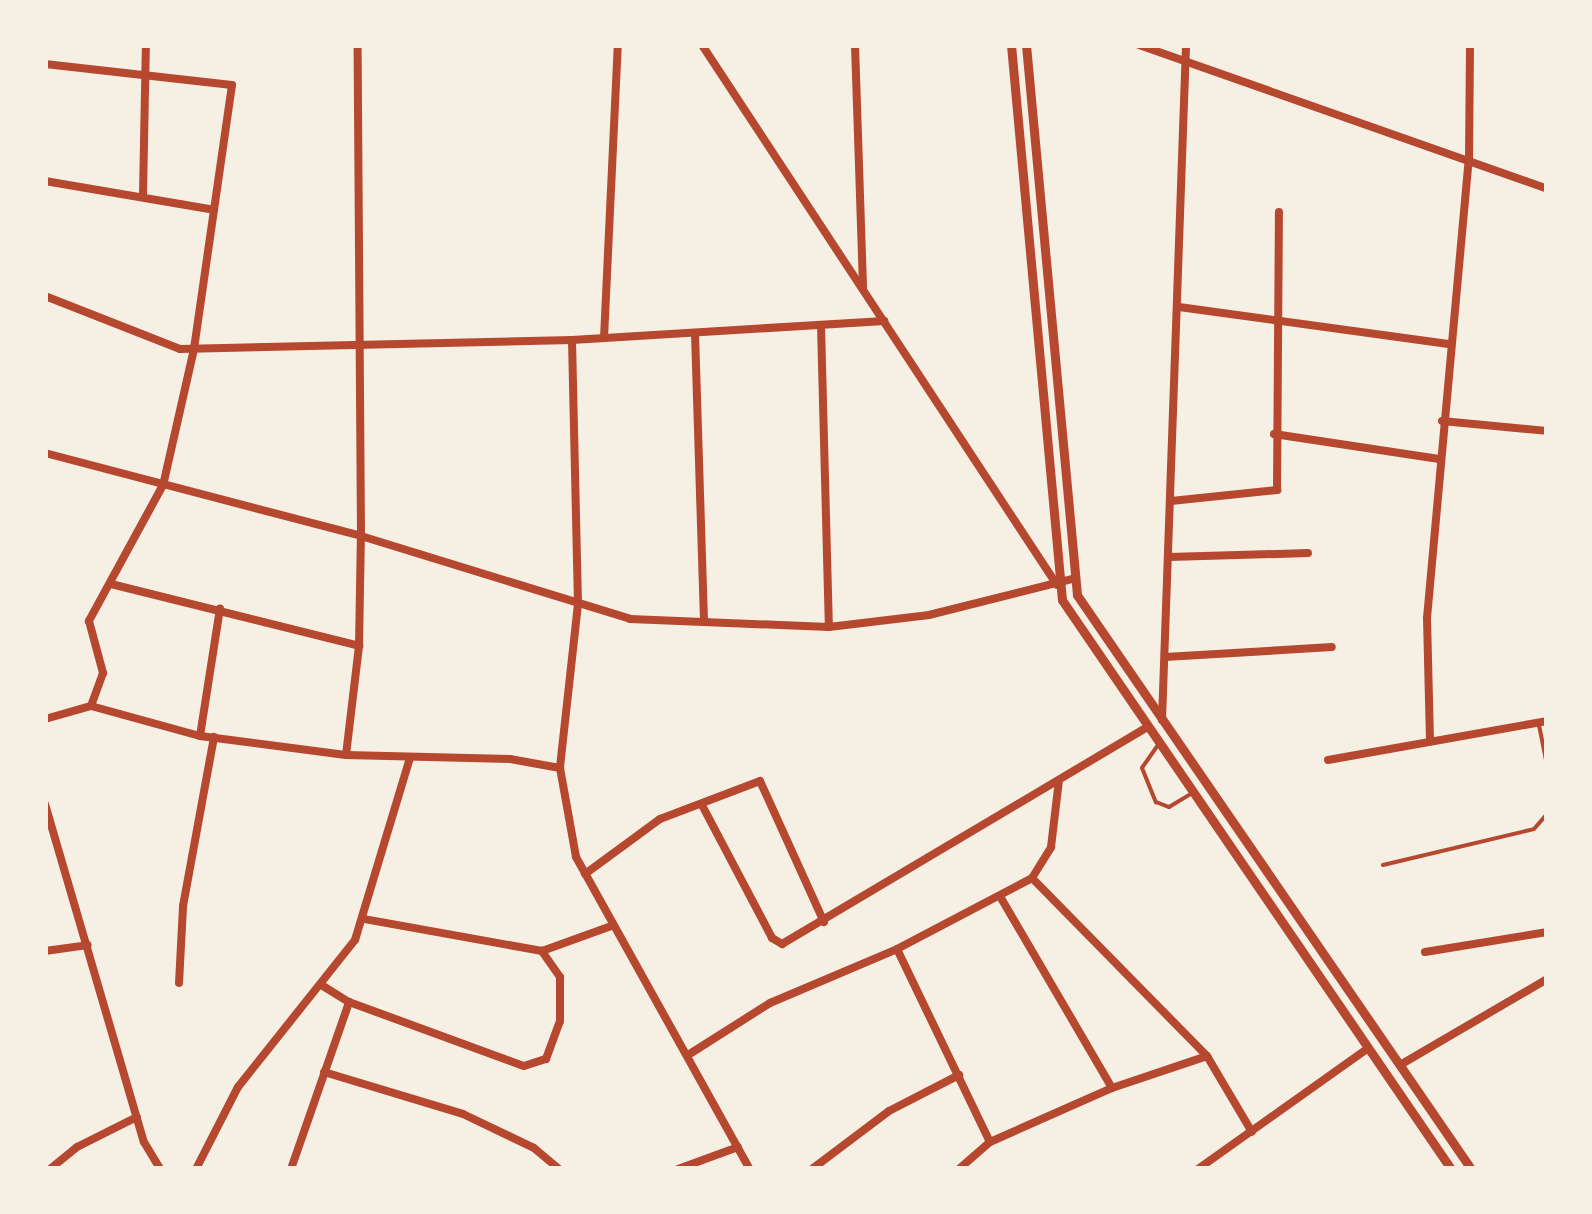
<!DOCTYPE html>
<style>
body{margin:0}
#map{position:relative;width:1592px;height:1214px;overflow:hidden;background:#f6efe4;font-family:"Roboto Serif",serif}
div>[style]{position:absolute}
[style*='--x']{left:calc(var(--x)*1px);top:calc(var(--y)*1px);width:calc(var(--w)*1px);rotate:calc(var(--a)*1deg)}
.service>*{height:4px;margin:-2px;padding:0 2px;transform-origin:2px;border-radius:2px;background:#b5482f}
.minor>*{height:8px;margin:-4px;padding:0 4px;transform-origin:4px;border-radius:4px;background:#b5482f}
.tertiary>*{height:9px;margin:-4.5px;padding:0 4.5px;transform-origin:4.5px;border-radius:4.5px;background:#b5482f}
span{translate:-50% -50%;white-space:nowrap;text-align:center;line-height:1.15;-webkit-text-stroke:10px #f6efe4;paint-order:stroke}
.frame{position:absolute;inset:0;border:48px solid #f6efe4;pointer-events:none}
</style>
<div id="map">
<div class="service">
<i style="--x:1539;--y:725;--w:41;--a:78.7"></i>
<i style="--x:1158;--y:745;--w:28;--a:125"></i>
<i style="--x:1142;--y:768;--w:37;--a:68"></i>
<i style="--x:1156;--y:802;--w:14;--a:21"></i>
<i style="--x:1169;--y:807;--w:26;--a:-31"></i>
<i style="--x:1383;--y:865;--w:155;--a:-13.4"></i>
<i style="--x:1534;--y:829;--w:20;--a:-49"></i>
</div>
<div class="minor">
<i style="--x:702;--y:45;--w:646;--a:56.68"></i>
<i style="--x:855;--y:45;--w:243;--a:88.1"></i>
<i style="--x:1139;--y:45;--w:433;--a:19.4"></i>
<i style="--x:45;--y:64;--w:188;--a:6.4"></i>
<i style="--x:232;--y:85;--w:267;--a:98.2"></i>
<i style="--x:194;--y:349;--w:139;--a:102.8"></i>
<i style="--x:163;--y:485;--w:155;--a:118.6"></i>
<i style="--x:89;--y:621;--w:54;--a:74.9"></i>
<i style="--x:103;--y:673;--w:35;--a:110"></i>
<i style="--x:45;--y:181;--w:171;--a:9.7"></i>
<i style="--x:143;--y:195;--w:150;--a:-88.9"></i>
<i style="--x:45;--y:296;--w:145;--a:21.4"></i>
<i style="--x:180;--y:349;--w:392;--a:-1.3"></i>
<i style="--x:572;--y:340;--w:313;--a:-3.5"></i>
<i style="--x:1179;--y:307;--w:272;--a:7.8"></i>
<i style="--x:821;--y:326;--w:301;--a:88.5"></i>
<i style="--x:695;--y:334;--w:287;--a:88.2"></i>
<i style="--x:604;--y:338;--w:293;--a:-87.3"></i>
<i style="--x:572;--y:340;--w:264;--a:88.7"></i>
<i style="--x:578;--y:604;--w:165;--a:96.3"></i>
<i style="--x:560;--y:768;--w:90;--a:79.8"></i>
<i style="--x:576;--y:857;--w:357;--a:60.9"></i>
<i style="--x:1442;--y:421;--w:105;--a:5.4"></i>
<i style="--x:1274;--y:434;--w:167;--a:8.6"></i>
<i style="--x:45;--y:453;--w:327;--a:14.7"></i>
<i style="--x:361;--y:536;--w:282;--a:17.1"></i>
<i style="--x:630;--y:619;--w:199;--a:2.3"></i>
<i style="--x:829;--y:627;--w:101;--a:-6.8"></i>
<i style="--x:929;--y:615;--w:147;--a:-14.1"></i>
<i style="--x:1171;--y:501;--w:107;--a:-5.9"></i>
<i style="--x:1277;--y:490;--w:278;--a:-89.6"></i>
<i style="--x:1169;--y:557;--w:139;--a:-1.6"></i>
<i style="--x:111;--y:584;--w:256;--a:14"></i>
<i style="--x:1165;--y:657;--w:167;--a:-3.4"></i>
<i style="--x:45;--y:719;--w:48;--a:-15.8"></i>
<i style="--x:91;--y:706;--w:113;--a:15.4"></i>
<i style="--x:200;--y:736;--w:147;--a:7.4"></i>
<i style="--x:346;--y:755;--w:164;--a:1.4"></i>
<i style="--x:510;--y:759;--w:51;--a:10.2"></i>
<i style="--x:1162;--y:720;--w:675;--a:-87.96"></i>
<i style="--x:200;--y:736;--w:129;--a:-81.1"></i>
<i style="--x:1430;--y:741;--w:123;--a:-91.4"></i>
<i style="--x:1427;--y:618;--w:460;--a:-84.8"></i>
<i style="--x:1469;--y:160;--w:115;--a:-89.5"></i>
<i style="--x:346;--y:755;--w:110;--a:-83.2"></i>
<i style="--x:359;--y:646;--w:110;--a:-89"></i>
<i style="--x:361;--y:536;--w:491;--a:-90.4"></i>
<i style="--x:1328;--y:760;--w:222;--a:-10.1"></i>
<i style="--x:45;--y:804;--w:352;--a:73.7"></i>
<i style="--x:144;--y:1142;--w:31;--a:59"></i>
<i style="--x:703;--y:807;--w:148;--a:62.2"></i>
<i style="--x:772;--y:938;--w:12;--a:31"></i>
<i style="--x:782;--y:944;--w:425;--a:-30.7"></i>
<i style="--x:585;--y:874;--w:93;--a:-36.3"></i>
<i style="--x:660;--y:819;--w:107;--a:-20.8"></i>
<i style="--x:760;--y:781;--w:155;--a:65.6"></i>
<i style="--x:1032;--y:878;--w:250;--a:45.5"></i>
<i style="--x:1207;--y:1056;--w:88;--a:59.4"></i>
<i style="--x:1001;--y:898;--w:220;--a:59.7"></i>
<i style="--x:897;--y:949;--w:214;--a:64.3"></i>
<i style="--x:45;--y:951;--w:43;--a:-7.9"></i>
<i style="--x:542;--y:951;--w:73;--a:-19.9"></i>
<i style="--x:1425;--y:952;--w:124;--a:-9.3"></i>
<i style="--x:179;--y:983;--w:77;--a:-87"></i>
<i style="--x:183;--y:906;--w:172;--a:-79.6"></i>
<i style="--x:323;--y:986;--w:31;--a:32"></i>
<i style="--x:688;--y:1055;--w:97;--a:-32.4"></i>
<i style="--x:770;--y:1003;--w:138;--a:-23"></i>
<i style="--x:897;--y:949;--w:153;--a:-27.7"></i>
<i style="--x:1032;--y:878;--w:36;--a:-58"></i>
<i style="--x:1051;--y:847;--w:67;--a:-83.2"></i>
<i style="--x:1400;--y:1065;--w:170;--a:-30.3"></i>
<i style="--x:324;--y:1072;--w:145;--a:16.8"></i>
<i style="--x:463;--y:1114;--w:79;--a:25.6"></i>
<i style="--x:534;--y:1148;--w:33;--a:40"></i>
<i style="--x:50;--y:1169;--w:35;--a:-39"></i>
<i style="--x:77;--y:1147;--w:67;--a:-26.6"></i>
<i style="--x:196;--y:1169;--w:92;--a:-62.9"></i>
<i style="--x:238;--y:1087;--w:188;--a:-51.5"></i>
<i style="--x:355;--y:940;--w:190;--a:-73.2"></i>
<i style="--x:291;--y:1169;--w:177;--a:-70.8"></i>
<i style="--x:349;--y:1002;--w:186;--a:20.1"></i>
<i style="--x:524;--y:1066;--w:23;--a:-18"></i>
<i style="--x:546;--y:1059;--w:40;--a:-69.8"></i>
<i style="--x:560;--y:1021;--w:44;--a:-90"></i>
<i style="--x:560;--y:977;--w:32;--a:-125"></i>
<i style="--x:542;--y:951;--w:180;--a:-169.8"></i>
<i style="--x:678;--y:1169;--w:64;--a:-20.1"></i>
<i style="--x:812;--y:1169;--w:96;--a:-37"></i>
<i style="--x:889;--y:1111;--w:79;--a:-27.2"></i>
<i style="--x:959;--y:1169;--w:41;--a:-41.1"></i>
<i style="--x:990;--y:1142;--w:133;--a:-23.9"></i>
<i style="--x:1112;--y:1088;--w:100;--a:-18.6"></i>
<i style="--x:1198;--y:1169;--w:209;--a:-35.4"></i>
</div>
<div class="tertiary">
<i style="--x:1011;--y:45;--w:557;--a:84.75"></i>
<i style="--x:1062;--y:600;--w:689;--a:55.64"></i>
<i style="--x:1026;--y:45;--w:552;--a:84.7"></i>
<i style="--x:1077;--y:595;--w:696;--a:55.53"></i>
</div>
<div class="frame"></div>
</div>
